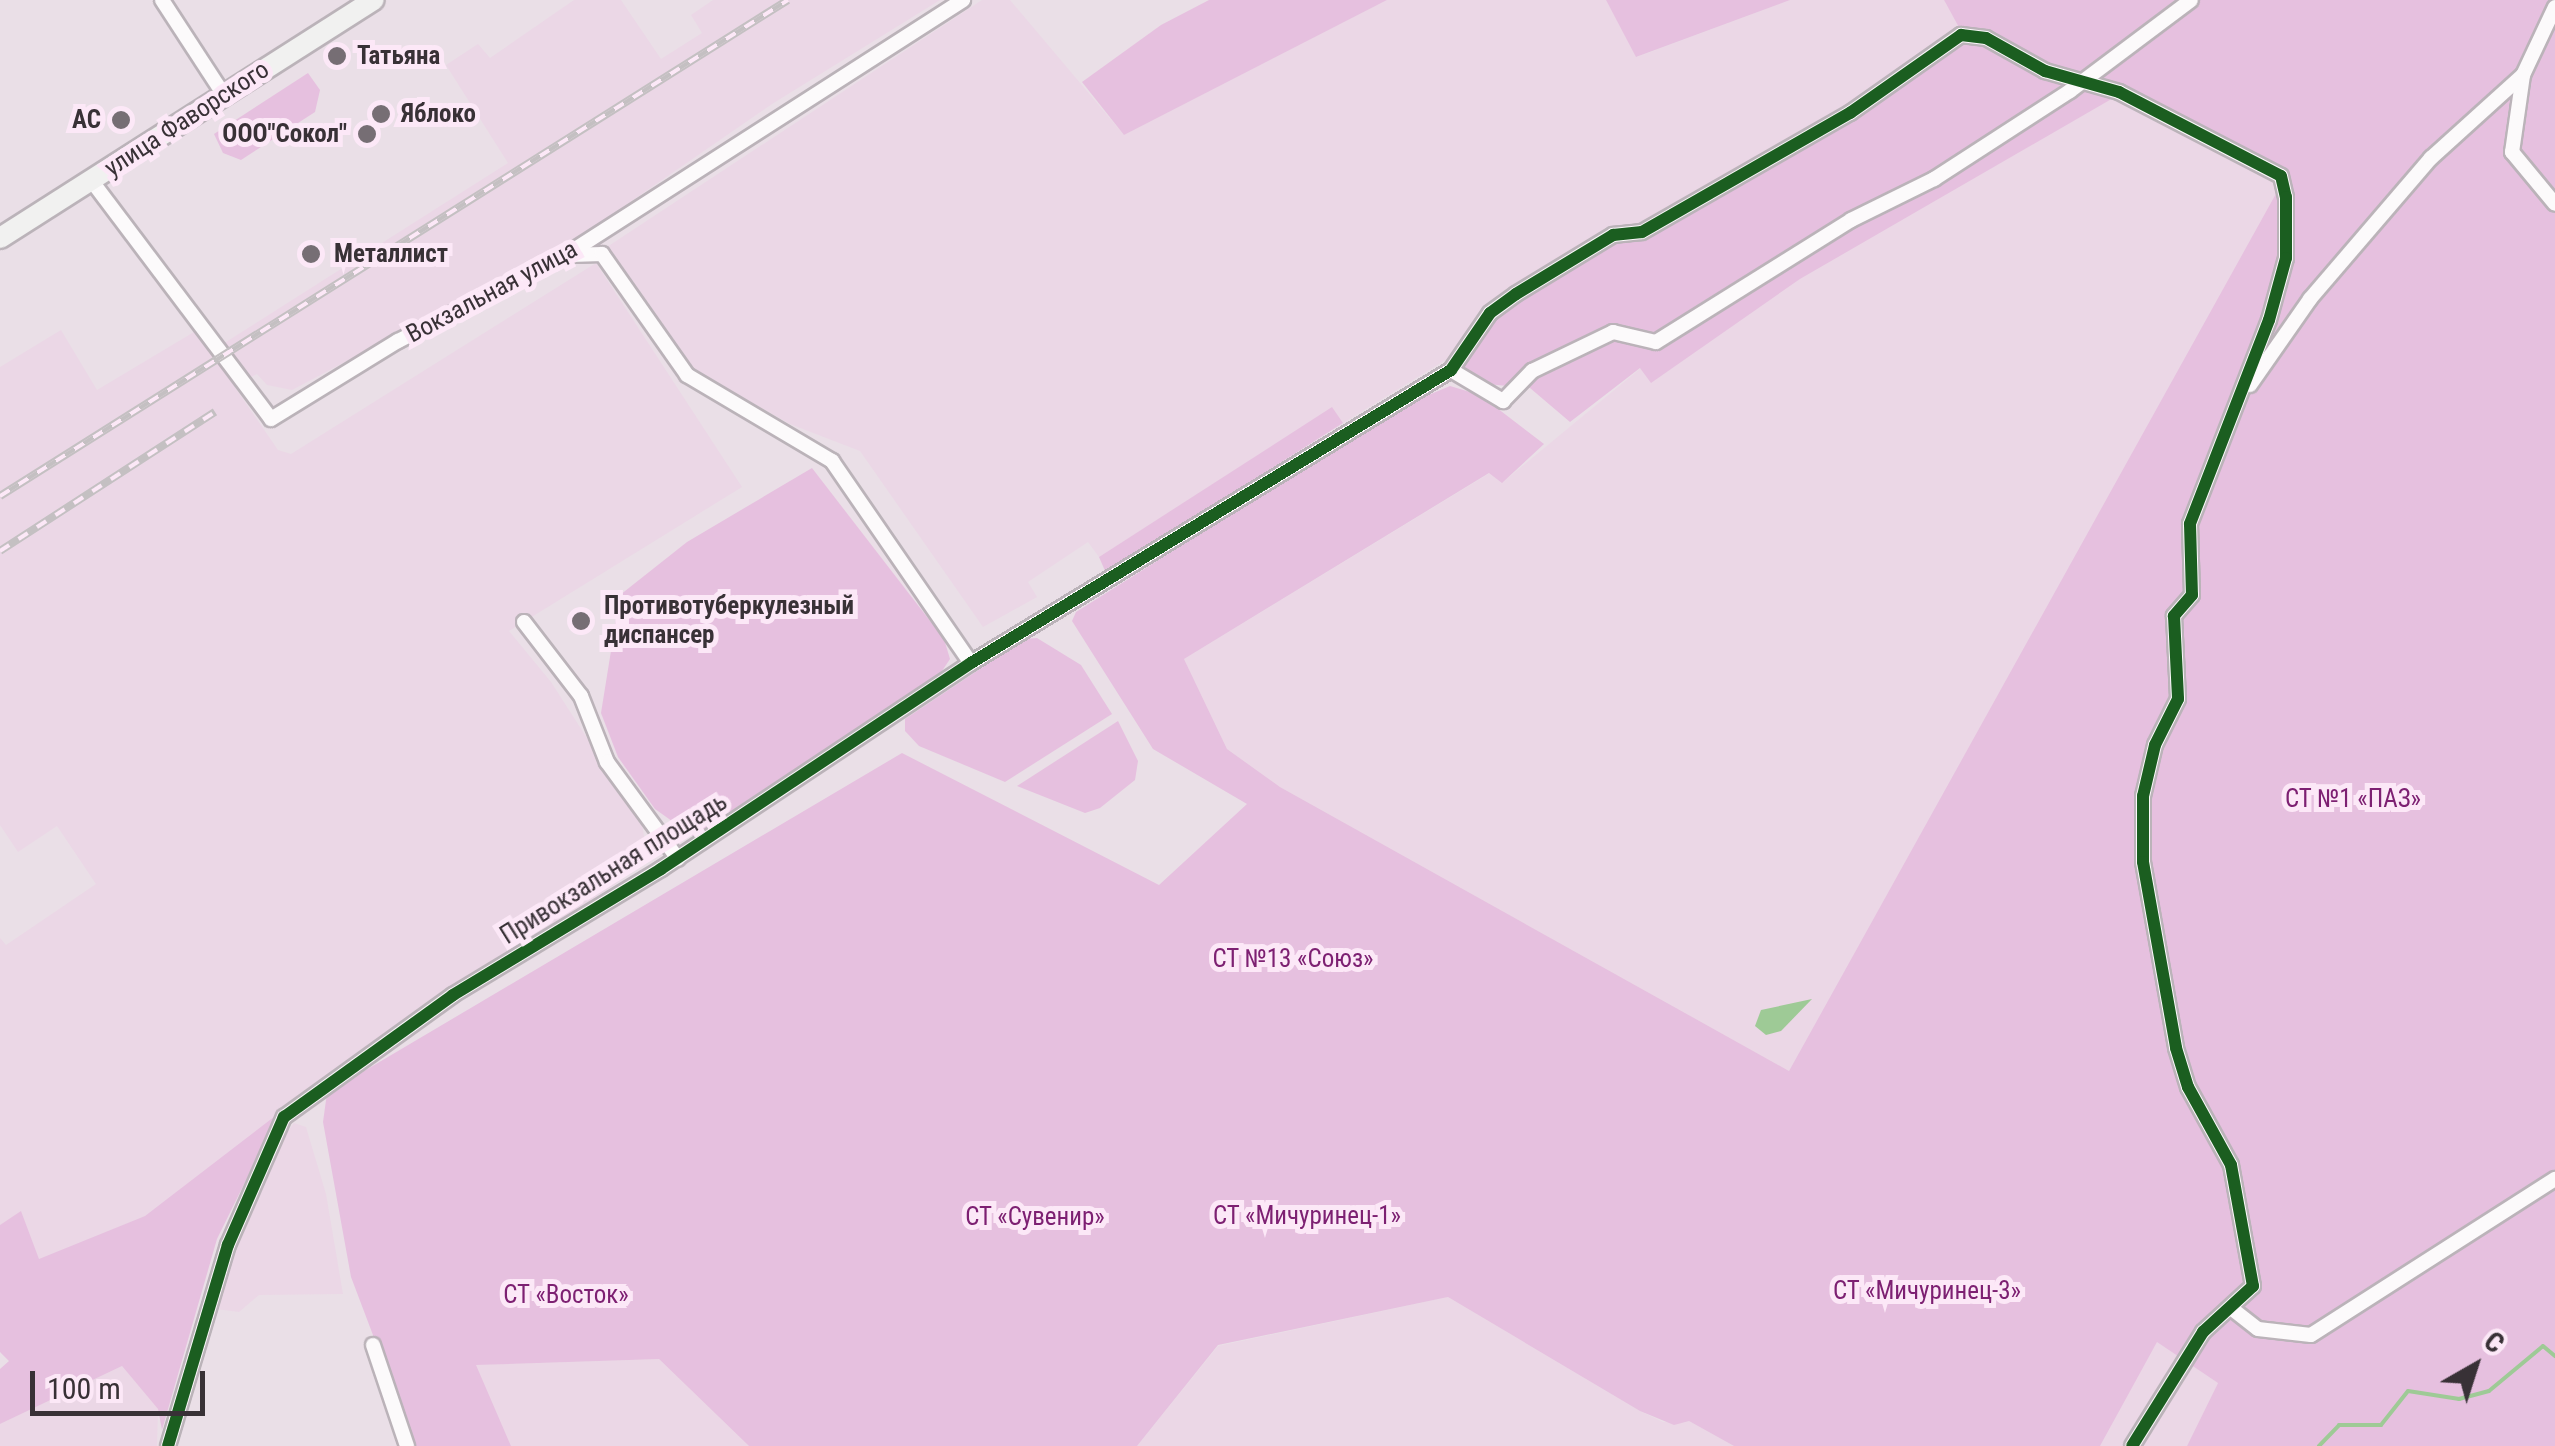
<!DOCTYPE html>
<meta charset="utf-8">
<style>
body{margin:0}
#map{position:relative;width:2555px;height:1446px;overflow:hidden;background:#eadfe7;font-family:"Roboto Condensed",sans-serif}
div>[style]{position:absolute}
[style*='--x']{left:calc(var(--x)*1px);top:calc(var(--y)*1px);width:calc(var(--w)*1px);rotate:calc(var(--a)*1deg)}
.built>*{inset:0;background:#ebd7e6}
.green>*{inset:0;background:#e6c0df}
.water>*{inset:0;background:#9eca96}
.stream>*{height:4px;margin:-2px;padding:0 2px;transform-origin:2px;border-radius:2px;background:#9eca96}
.roads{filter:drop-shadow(2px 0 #bbb3b9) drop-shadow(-2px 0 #bbb3b9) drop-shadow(0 2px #bbb3b9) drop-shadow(0 -2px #bbb3b9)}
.street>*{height:14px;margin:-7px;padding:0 7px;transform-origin:7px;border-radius:7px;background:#fcfafb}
.secondary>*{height:20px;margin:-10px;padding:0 10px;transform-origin:10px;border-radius:10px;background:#f1f1f0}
.rail>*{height:8px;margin-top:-4px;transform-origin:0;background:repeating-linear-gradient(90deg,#fce8f7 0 11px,#c4c0c2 0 22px);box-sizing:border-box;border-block:2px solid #c4c0c2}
.cycleway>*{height:12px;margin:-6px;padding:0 6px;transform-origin:6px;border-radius:6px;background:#1b5e20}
.dots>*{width:28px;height:28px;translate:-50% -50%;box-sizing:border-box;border:5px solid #fce8f7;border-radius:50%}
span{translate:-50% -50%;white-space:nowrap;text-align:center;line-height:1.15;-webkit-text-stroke:10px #fce8f7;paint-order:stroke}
.poi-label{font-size:25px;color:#383136;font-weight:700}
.left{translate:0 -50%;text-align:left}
.right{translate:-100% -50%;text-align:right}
.street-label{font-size:25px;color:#383136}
.park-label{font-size:25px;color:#7d2072}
.north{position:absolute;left:2425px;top:1316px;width:100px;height:100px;-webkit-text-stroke:8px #fce8f7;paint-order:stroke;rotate:39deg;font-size:28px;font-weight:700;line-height:40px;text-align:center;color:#383136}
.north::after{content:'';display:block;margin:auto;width:35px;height:45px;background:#383136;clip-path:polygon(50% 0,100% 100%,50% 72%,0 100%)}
.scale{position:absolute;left:30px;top:1371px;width:175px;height:45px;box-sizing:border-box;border:5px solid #383136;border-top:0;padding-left:12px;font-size:30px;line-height:35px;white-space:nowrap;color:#383136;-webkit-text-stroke:8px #fce8f7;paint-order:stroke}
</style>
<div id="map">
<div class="built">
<i style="clip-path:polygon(574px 0,621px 0,661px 59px,702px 33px,691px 15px,713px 0,940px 0,772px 104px,578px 238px,292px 390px,267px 385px,257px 374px,234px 386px,278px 450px,291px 454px,596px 263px,742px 487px,509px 631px,551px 682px,642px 824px,646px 849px,617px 883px,465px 982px,145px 1216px,39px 1260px,21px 1212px,0 1225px,0 938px,6px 945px,96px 884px,57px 826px,18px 852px,0 825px,0 367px,61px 330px,97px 390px,199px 329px,218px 347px,508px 163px,446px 65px,478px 44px,490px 58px)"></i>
<i style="clip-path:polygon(982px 0,1010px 0,1124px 135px,1387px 0,1606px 0,1637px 57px,1790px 0,1944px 0,1962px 31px,1849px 109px,1468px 328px,1447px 359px,1343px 423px,1332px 408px,1099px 557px,1088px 542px,1028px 582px,1037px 597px,983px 627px,860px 451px,790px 424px,694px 370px,607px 247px)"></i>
<i style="clip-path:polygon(2116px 96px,2275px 179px,2278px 190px,1789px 1071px,1280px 787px,1227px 749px,1184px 659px,1490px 473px,1503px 482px,1641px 368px,1652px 382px,1800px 279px)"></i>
<i style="clip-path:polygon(294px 1123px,306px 1127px,326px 1194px,343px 1294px,259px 1295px,239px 1312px,216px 1309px,268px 1159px)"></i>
<i style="clip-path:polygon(1448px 1297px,1640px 1411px,1663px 1422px,1689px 1421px,1734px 1446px,1137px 1446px,1218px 1346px)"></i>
<i style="clip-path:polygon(2157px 1341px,2218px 1383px,2187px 1446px,2100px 1446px)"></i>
<i style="clip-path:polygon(659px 1359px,749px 1446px,511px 1446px,475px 1365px)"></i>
<i style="clip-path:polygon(122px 1366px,158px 1409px,157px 1446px,0 1446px,0 1424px)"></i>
</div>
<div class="green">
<i style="clip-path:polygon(1209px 0,1387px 0,1124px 135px,1082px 82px,1161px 25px)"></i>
<i style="clip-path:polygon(1606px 0,1790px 0,1636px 57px)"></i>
<i style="clip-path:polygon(1944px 0,2555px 0,2555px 1446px,2187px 1446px,2218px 1383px,2157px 1342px,2100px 1446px,1734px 1446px,1689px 1421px,1674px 1425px,1640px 1411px,1448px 1297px,1218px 1345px,1137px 1446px,749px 1446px,659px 1359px,476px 1365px,511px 1446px,415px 1446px,351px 1277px,323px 1122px,327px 1093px,902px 753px,1159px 885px,1247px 804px,1153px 749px,1072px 621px,1076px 612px,1405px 405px,1450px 386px,1480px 395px,1544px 444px,1502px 483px,1489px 473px,1184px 659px,1227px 749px,1280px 787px,1789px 1071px,2278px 190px,2275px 179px,2115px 97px,1800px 279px,1651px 383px,1640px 368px,1570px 422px,1530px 388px,1487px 384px,1447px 359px,1468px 328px,1517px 287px,1641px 228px,1849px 109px,1961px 31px)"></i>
<i style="clip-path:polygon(308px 73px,320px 90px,315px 112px,241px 160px,223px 153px,214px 134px)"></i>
<i style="clip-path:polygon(1332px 407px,1343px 423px,1106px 573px,1099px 557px)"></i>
<i style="clip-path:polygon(812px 468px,944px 639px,950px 659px,940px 674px,693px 836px,655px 809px,618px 757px,601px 713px,620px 595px,687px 542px)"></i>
<i style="clip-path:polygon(1037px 638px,1081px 665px,1112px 714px,1005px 782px,919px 746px,905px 731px,905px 719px,1025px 639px)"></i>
<i style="clip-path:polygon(1118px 721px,1138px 761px,1135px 780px,1100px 808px,1085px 813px,1017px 786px)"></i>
<i style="clip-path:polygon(279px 1113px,217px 1239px,162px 1430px,158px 1409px,122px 1366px,0 1424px,0 1369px,9px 1361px,0 1352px,0 1225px,21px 1211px,39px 1259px,145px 1216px)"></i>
</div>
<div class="water">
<i style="clip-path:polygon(1812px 999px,1781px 1031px,1766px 1035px,1755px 1026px,1761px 1010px)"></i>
</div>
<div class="stream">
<i style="--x:2319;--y:1446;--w:29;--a:-46"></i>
<i style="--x:2339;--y:1425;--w:42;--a:0"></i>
<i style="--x:2381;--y:1425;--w:43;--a:-51.5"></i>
<i style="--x:2408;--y:1391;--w:52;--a:8.9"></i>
<i style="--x:2459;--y:1399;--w:31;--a:-15"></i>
<i style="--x:2489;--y:1391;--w:70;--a:-39.8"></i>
<i style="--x:2543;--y:1346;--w:16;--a:40"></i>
</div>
<div class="roads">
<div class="street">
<i style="--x:162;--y:0;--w:113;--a:56.9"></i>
<i style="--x:2555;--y:7;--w:75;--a:115.2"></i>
<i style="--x:2523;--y:75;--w:78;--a:98.1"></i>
<i style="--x:2512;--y:152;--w:67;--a:50.4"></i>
<i style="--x:91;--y:180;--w:299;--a:53"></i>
<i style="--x:271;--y:419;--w:149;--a:-31.6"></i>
<i style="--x:398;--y:341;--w:189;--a:-27.1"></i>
<i style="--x:566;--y:255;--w:472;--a:-32.7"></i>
<i style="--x:570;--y:255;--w:32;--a:-2"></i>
<i style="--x:602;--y:254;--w:148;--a:54.9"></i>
<i style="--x:687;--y:375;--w:169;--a:30.7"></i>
<i style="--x:832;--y:461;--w:245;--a:55.5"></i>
<i style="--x:1451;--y:370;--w:61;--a:30.8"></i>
<i style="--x:1503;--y:401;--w:42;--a:-46"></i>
<i style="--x:1532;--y:371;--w:90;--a:-25.7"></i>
<i style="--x:1613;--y:332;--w:44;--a:13.1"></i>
<i style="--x:1656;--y:342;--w:230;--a:-32"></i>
<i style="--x:1851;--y:220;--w:93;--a:-26.3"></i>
<i style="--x:1934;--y:179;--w:162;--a:-32.9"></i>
<i style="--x:2070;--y:91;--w:151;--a:-36.9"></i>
<i style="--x:2250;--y:385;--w:105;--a:-55.1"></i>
<i style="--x:2310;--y:299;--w:186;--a:-49.4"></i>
<i style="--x:2431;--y:158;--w:124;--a:-42.1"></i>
<i style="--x:524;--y:622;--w:93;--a:52.4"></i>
<i style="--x:581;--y:696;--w:71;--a:68.5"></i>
<i style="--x:607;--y:762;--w:120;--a:53.8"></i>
<i style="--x:2231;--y:1308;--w:34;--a:38"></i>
<i style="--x:2258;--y:1329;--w:53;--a:6.5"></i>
<i style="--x:2311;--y:1335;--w:290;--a:-32.6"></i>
<i style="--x:373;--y:1345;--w:107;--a:71.4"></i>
<i style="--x:168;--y:1446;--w:210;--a:-73.4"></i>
<i style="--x:228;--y:1245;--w:140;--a:-66.4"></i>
<i style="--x:284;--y:1117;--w:208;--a:-35.8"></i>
<i style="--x:453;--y:995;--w:243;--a:-31.2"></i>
<i style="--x:661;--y:869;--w:372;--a:-33.6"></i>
<i style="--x:971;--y:663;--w:562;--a:-31.4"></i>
<i style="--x:1451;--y:370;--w:69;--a:-55.6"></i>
<i style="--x:1490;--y:313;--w:32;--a:-36"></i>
<i style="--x:1516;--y:294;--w:114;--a:-31.3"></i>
<i style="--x:1613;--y:235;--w:29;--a:-6"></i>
<i style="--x:1642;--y:232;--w:240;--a:-29.8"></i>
<i style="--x:1850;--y:113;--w:136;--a:-35.1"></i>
<i style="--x:1961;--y:35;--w:25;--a:7"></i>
<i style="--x:1986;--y:38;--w:68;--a:29.2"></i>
<i style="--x:2045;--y:71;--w:77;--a:15.8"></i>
<i style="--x:2119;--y:92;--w:182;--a:27.4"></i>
<i style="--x:2281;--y:176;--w:22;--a:77"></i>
<i style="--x:2286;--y:197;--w:61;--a:90"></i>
<i style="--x:2286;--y:258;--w:64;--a:105.3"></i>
<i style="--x:2269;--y:320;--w:219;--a:111.2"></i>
<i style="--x:2190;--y:524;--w:71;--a:88.4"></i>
<i style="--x:2192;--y:595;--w:28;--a:131"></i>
<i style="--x:2174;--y:616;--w:83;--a:87.2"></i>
<i style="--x:2178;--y:699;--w:51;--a:116.6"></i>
<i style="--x:2155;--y:745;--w:52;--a:103.2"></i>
<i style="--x:2143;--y:796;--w:66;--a:90"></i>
<i style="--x:2143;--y:862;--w:189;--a:79.9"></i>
<i style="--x:2176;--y:1048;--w:41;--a:72.9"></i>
<i style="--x:2188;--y:1087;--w:89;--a:61.1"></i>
<i style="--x:2231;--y:1165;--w:123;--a:79.7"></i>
<i style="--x:2253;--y:1286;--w:68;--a:137.4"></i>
<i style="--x:2203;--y:1332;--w:134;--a:121.9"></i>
</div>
<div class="secondary">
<i style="--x:0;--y:238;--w:443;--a:-32.5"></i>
</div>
</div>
<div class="rail">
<i style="--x:0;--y:496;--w:931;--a:-32.19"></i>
<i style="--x:0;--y:551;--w:256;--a:-32.9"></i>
</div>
<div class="cycleway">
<i style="--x:168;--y:1446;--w:210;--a:-73.4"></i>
<i style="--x:228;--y:1245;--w:140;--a:-66.4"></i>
<i style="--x:284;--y:1117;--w:208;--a:-35.8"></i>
<i style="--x:453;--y:995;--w:243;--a:-31.2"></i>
<i style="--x:661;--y:869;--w:372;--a:-33.6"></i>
<i style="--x:971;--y:663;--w:562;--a:-31.4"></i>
<i style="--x:1451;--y:370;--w:69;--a:-55.6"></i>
<i style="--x:1490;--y:313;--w:32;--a:-36"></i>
<i style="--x:1516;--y:294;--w:114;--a:-31.3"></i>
<i style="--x:1613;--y:235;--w:29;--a:-6"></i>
<i style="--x:1642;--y:232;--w:240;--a:-29.8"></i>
<i style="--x:1850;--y:113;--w:136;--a:-35.1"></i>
<i style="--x:1961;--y:35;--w:25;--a:7"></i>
<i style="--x:1986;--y:38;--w:68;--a:29.2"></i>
<i style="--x:2045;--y:71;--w:77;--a:15.8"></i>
<i style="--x:2119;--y:92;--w:182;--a:27.4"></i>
<i style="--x:2281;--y:176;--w:22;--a:77"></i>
<i style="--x:2286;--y:197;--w:61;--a:90"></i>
<i style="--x:2286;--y:258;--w:64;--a:105.3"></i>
<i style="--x:2269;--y:320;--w:219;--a:111.2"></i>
<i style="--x:2190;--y:524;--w:71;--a:88.4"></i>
<i style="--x:2192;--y:595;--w:28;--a:131"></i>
<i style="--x:2174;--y:616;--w:83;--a:87.2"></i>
<i style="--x:2178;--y:699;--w:51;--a:116.6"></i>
<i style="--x:2155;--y:745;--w:52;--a:103.2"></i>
<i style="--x:2143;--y:796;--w:66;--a:90"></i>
<i style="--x:2143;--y:862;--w:189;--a:79.9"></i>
<i style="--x:2176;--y:1048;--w:41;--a:72.9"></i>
<i style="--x:2188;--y:1087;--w:89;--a:61.1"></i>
<i style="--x:2231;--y:1165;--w:123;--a:79.7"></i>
<i style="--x:2253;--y:1286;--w:68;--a:137.4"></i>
<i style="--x:2203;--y:1332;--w:134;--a:121.9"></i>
</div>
<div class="dots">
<i style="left:337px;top:56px;background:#766e74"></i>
<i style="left:381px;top:114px;background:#766e74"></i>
<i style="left:121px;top:120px;background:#766e74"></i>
<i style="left:367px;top:134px;background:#766e74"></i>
<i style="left:311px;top:254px;background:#766e74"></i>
<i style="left:581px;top:621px;background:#766e74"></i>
</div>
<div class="poi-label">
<span class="left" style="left:357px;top:56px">Татьяна</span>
<span class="left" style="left:401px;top:114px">Яблоко</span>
<span class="right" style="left:101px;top:120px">АС</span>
<span class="right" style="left:347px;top:134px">ООО"Сокол"</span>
<span class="left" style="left:334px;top:254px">Металлист</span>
<span class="left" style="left:604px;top:621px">Противотуберкулезный<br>диспансер</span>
</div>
<div class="street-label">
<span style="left:187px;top:119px;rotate:-33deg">улица Фаворского</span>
<span style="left:492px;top:292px;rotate:-28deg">Вокзальная улица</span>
<span style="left:614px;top:869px;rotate:-32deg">Привокзальная площадь</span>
</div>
<div class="park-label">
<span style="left:2353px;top:799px">СТ №1 «ПАЗ»</span>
<span style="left:1293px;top:959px">СТ №13 «Союз»</span>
<span style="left:1307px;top:1216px">СТ «Мичуринец-1»</span>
<span style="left:1035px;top:1217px">СТ «Сувенир»</span>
<span style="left:1927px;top:1291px">СТ «Мичуринец-3»</span>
<span style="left:566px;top:1295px">СТ «Восток»</span>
</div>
<div class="north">С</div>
<div class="scale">100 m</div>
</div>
